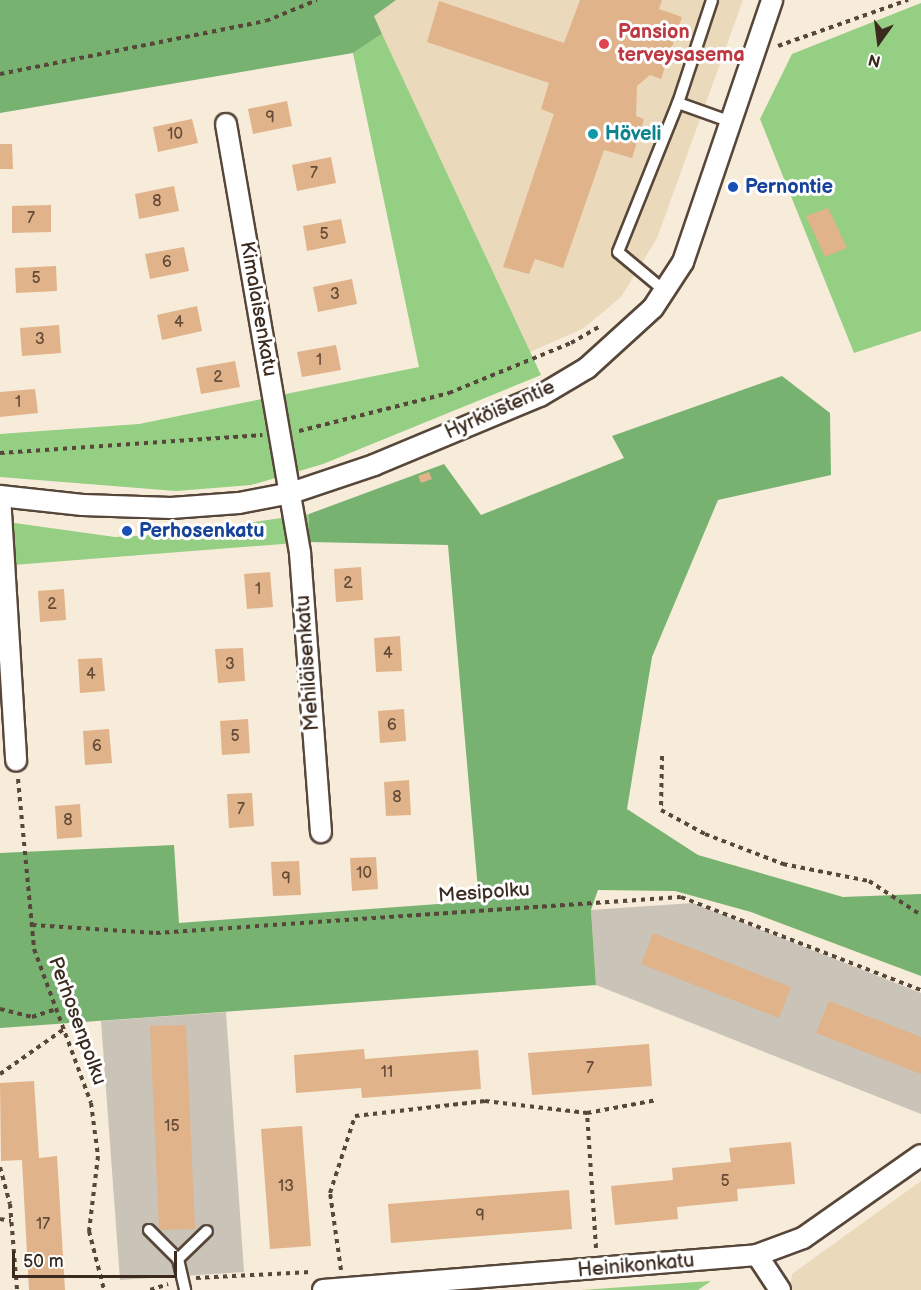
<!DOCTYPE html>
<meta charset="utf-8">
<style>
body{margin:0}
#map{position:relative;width:921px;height:1290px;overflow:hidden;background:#f7ebd9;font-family:"Balsamiq Sans",sans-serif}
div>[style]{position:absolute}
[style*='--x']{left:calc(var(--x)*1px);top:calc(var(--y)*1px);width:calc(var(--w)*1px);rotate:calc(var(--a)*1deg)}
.built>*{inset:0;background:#ead9ba}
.industrial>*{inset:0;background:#cac3b8}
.green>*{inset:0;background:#94cf83}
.forest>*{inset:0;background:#77b271}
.building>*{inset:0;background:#e1b38a}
.path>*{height:4px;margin-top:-2px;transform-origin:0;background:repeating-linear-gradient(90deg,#57473a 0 4.5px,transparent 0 9px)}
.roads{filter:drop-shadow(2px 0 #57473a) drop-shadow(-2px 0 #57473a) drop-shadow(0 2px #57473a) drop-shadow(0 -2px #57473a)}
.lane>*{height:10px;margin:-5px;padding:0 5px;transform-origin:5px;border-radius:5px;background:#fff}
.street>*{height:20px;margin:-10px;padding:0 10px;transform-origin:10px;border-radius:10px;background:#fff}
.dots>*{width:16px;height:16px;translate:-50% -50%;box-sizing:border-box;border:3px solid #fff;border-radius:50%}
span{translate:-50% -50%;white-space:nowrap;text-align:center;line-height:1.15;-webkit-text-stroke:6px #fff;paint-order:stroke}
.number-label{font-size:16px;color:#644c39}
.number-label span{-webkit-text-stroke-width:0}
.health-label{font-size:20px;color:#be3a42;font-weight:700}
.left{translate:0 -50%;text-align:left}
.culture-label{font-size:20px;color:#0d838f;font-weight:700}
.transit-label{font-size:20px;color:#164399;font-weight:700}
.street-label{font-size:20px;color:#3b2a1e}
.north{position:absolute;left:849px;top:12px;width:60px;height:60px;-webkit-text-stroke:4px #fff;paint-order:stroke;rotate:194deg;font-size:16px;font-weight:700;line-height:24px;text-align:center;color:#3b2a1e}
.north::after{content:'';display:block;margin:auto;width:21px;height:27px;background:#3b2a1e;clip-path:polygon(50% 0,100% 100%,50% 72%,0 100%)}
.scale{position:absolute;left:12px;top:1251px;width:165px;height:27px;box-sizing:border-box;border:3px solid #3b2a1e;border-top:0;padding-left:8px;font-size:18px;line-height:21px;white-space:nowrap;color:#3b2a1e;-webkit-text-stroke:4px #fff;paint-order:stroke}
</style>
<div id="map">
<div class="built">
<i style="clip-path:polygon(396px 0,743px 0,657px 238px,621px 297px,584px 328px,530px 352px,373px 16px)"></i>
<i style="clip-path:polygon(921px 1181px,921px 1290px,790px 1290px,792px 1274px)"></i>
</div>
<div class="industrial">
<i style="clip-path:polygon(693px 903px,921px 993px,921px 1114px,596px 985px,591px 910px)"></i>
<i style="clip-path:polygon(226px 1012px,244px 1272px,120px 1280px,101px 1021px)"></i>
</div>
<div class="green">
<i style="clip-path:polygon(921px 3px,921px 331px,854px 353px,760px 119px,792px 54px)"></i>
<i style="clip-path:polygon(382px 34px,541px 375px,323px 464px,251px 485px,176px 491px,0 477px,0 434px,139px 424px,419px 367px,353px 53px)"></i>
<i style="clip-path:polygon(309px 514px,309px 542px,0 566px,0 521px,115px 537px,172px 534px)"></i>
<i style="clip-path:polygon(711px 1281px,698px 1290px,581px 1290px)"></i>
</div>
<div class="forest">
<i style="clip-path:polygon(0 0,396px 0,374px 16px,382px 34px,353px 53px,0 113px)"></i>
<i style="clip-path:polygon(782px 376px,830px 413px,831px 475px,718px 500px,652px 657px,627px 809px,698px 855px,843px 897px,921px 894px,921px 976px,751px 912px,675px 891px,598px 890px,591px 910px,596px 985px,0 1028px,0 853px,174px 845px,179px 923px,479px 901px,448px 545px,309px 542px,309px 514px,444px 464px,481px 515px,624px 458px,612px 436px)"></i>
</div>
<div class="building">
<i style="clip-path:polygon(580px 0,662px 0,659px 9px,682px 17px,661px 79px,650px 75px,637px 86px,636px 116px,644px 119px,632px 158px,604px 150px,563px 268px,535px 259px,529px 274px,503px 267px,554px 114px,541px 109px,549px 83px,427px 42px,439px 1px,564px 43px)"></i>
<i style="clip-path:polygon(287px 101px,292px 126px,253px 134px,248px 109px)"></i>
<i style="clip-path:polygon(192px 119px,198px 143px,158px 152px,153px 127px)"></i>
<i style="clip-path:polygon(0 144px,12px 144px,13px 169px,0 169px)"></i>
<i style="clip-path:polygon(331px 157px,336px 183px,297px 191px,292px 165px)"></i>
<i style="clip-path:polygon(174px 186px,179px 211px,139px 219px,135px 194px)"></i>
<i style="clip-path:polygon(51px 205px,51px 232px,12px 233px,12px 206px)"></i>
<i style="clip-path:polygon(828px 208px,847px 248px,825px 257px,806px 216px)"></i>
<i style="clip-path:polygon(341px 219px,346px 243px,307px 251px,303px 226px)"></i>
<i style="clip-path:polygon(184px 247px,189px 271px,150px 279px,145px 254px)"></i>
<i style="clip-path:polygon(56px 266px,57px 291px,16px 293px,15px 268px)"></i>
<i style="clip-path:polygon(352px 279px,357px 304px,318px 312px,313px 287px)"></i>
<i style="clip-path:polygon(197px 306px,202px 331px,162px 340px,157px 315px)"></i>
<i style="clip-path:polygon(59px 325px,61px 353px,22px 356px,20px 328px)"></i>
<i style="clip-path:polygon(336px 345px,341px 370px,302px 377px,297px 352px)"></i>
<i style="clip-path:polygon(235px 361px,240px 387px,201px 394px,196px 368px)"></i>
<i style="clip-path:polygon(35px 389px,38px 413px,0 417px,0 392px)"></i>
<i style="clip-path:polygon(429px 472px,432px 479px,421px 483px,418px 476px)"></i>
<i style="clip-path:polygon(361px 567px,363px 600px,336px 602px,334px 569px)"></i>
<i style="clip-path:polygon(270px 572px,273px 607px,247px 609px,244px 574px)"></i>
<i style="clip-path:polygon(64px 589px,66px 620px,40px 622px,38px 591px)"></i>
<i style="clip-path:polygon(400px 636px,402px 671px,376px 672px,374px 638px)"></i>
<i style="clip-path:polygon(243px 648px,245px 681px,218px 683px,215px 649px)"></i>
<i style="clip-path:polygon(102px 658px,105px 691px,80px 693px,78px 659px)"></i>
<i style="clip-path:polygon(404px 709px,406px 741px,380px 743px,378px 711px)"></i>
<i style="clip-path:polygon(248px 719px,250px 753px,222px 755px,220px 721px)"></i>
<i style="clip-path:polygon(109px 729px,112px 763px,85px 765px,83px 731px)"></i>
<i style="clip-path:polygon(409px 780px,411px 815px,386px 816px,384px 782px)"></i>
<i style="clip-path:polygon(252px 793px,254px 826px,229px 828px,227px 794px)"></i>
<i style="clip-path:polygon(80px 804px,82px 837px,57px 839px,55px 806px)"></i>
<i style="clip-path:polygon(376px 857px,378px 889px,352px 891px,350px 858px)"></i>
<i style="clip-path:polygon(299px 861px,301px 895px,273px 896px,271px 862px)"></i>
<i style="clip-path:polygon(653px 933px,791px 987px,779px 1018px,641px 964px)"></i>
<i style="clip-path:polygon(829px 1001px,921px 1037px,921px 1074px,816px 1033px)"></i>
<i style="clip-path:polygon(186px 1025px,195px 1229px,159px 1230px,150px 1026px)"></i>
<i style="clip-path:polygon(649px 1044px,652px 1086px,532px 1095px,528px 1053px)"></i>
<i style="clip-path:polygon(364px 1049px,365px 1059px,478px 1050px,481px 1089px,362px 1098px,361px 1088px,296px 1093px,294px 1055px)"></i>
<i style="clip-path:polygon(34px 1081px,39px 1158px,57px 1156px,65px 1290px,29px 1290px,22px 1160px,1px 1161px,0 1083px)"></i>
<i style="clip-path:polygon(302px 1126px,311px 1246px,270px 1249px,261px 1129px)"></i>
<i style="clip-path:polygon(791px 1142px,795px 1184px,737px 1189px,738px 1201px,677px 1207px,678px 1219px,615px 1225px,611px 1186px,673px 1180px,672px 1168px,731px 1162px,729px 1148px)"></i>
<i style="clip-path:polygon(569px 1190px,572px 1229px,391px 1243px,388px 1204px)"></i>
</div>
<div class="path">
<i style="--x:778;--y:46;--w:138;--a:-19.5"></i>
<i style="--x:0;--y:74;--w:271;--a:-11.3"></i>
<i style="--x:266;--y:21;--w:55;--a:-22.4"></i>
<i style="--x:299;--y:431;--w:155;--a:-14.2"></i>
<i style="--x:449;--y:393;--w:132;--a:-22.3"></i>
<i style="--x:571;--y:343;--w:32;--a:-30"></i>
<i style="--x:0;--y:453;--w:263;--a:-3.9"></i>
<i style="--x:662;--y:756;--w:54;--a:91.1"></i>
<i style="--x:661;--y:810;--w:50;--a:28.6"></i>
<i style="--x:705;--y:834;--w:84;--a:21"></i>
<i style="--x:783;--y:864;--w:88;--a:11.2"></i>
<i style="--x:869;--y:881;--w:62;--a:33.2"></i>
<i style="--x:18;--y:779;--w:171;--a:84.6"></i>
<i style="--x:34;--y:949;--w:164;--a:69.7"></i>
<i style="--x:91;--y:1103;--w:53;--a:82.5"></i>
<i style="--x:98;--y:1156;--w:76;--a:96.8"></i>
<i style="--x:89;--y:1231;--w:61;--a:75.7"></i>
<i style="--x:32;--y:925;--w:124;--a:3.7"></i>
<i style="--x:156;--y:933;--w:526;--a:-3.92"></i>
<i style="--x:681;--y:897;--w:257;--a:21.2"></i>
<i style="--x:0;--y:1009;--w:33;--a:14"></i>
<i style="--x:32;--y:1017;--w:25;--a:-18"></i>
<i style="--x:0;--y:1074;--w:78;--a:-35.1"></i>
<i style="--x:0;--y:1167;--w:38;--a:75"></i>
<i style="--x:10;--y:1204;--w:86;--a:85.3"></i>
<i style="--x:0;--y:1219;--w:11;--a:10"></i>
<i style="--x:596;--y:1248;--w:135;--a:-93.8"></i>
<i style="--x:587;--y:1113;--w:71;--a:-10.5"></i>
<i style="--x:341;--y:1270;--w:78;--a:-98.1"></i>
<i style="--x:330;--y:1193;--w:81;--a:-72"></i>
<i style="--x:355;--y:1116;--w:131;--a:-6.6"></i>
<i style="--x:485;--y:1101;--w:103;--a:6.7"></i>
<i style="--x:196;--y:1278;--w:115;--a:-3"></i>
<i style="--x:150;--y:1290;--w:19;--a:-18"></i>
</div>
<div class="roads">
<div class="lane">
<i style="--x:678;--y:103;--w:56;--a:19.7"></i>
<i style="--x:666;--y:292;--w:62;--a:-140.2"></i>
<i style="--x:618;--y:252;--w:161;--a:-68.1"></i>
<i style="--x:678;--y:103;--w:108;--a:-71.7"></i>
<i style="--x:149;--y:1230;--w:41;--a:45"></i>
<i style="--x:178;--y:1259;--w:32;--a:77"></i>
<i style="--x:178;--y:1259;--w:40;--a:-44"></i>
</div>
<div class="street">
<i style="--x:226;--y:124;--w:435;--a:80.2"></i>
<i style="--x:300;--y:553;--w:280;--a:85.7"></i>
<i style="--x:0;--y:496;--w:83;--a:6.2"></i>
<i style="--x:83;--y:505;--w:88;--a:2"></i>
<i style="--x:171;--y:508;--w:68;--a:-4.2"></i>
<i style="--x:239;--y:503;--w:53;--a:-10.9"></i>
<i style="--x:291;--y:493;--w:88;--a:-18.6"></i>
<i style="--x:374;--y:465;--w:180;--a:-22.6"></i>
<i style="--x:540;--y:396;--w:55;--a:-30.8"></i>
<i style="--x:587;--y:368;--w:89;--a:-42.3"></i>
<i style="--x:653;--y:308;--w:55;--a:-56.9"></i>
<i style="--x:683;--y:262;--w:277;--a:-71.2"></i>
<i style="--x:0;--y:496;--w:265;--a:86.5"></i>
<i style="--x:757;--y:1255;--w:42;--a:56.7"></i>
<i style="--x:323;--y:1290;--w:435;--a:-4.6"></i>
<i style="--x:757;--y:1255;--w:49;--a:-20.3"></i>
<i style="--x:803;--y:1238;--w:144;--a:-35.1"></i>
</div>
</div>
<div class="dots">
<i style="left:604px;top:44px;background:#e0444e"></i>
<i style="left:593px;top:134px;background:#0f9aa8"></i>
<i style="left:733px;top:187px;background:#1a4fb4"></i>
<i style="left:127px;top:531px;background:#1a4fb4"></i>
</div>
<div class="number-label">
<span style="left:270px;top:118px">9</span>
<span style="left:175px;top:135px">10</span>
<span style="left:314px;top:174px">7</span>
<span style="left:157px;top:202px">8</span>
<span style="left:31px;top:219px">7</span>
<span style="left:324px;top:235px">5</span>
<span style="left:167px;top:263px">6</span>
<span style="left:36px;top:279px">5</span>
<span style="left:335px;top:295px">3</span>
<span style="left:179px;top:323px">4</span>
<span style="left:40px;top:340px">3</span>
<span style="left:319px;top:361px">1</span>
<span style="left:218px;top:378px">2</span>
<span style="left:18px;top:403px">1</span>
<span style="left:348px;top:584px">2</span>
<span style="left:258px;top:590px">1</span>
<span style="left:52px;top:605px">2</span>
<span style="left:388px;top:654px">4</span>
<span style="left:230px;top:665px">3</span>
<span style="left:91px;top:675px">4</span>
<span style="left:392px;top:726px">6</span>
<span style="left:235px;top:737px">5</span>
<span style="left:97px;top:747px">6</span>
<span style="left:397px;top:798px">8</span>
<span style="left:241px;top:810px">7</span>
<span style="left:68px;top:821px">8</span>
<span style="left:364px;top:874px">10</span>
<span style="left:286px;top:879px">9</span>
<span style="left:590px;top:1069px">7</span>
<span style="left:387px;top:1073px">11</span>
<span style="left:172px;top:1127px">15</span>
<span style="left:725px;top:1182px">5</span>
<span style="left:286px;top:1187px">13</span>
<span style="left:480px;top:1216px">9</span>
<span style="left:43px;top:1225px">17</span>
</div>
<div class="health-label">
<span class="left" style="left:618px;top:44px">Pansion<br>terveysasema</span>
</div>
<div class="culture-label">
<span class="left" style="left:605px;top:134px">Höveli</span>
</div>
<div class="transit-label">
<span class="left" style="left:745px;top:187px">Pernontie</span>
<span class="left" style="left:139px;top:531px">Perhosenkatu</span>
</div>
<div class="street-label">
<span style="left:258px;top:309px;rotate:80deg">Kimalaisenkatu</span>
<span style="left:500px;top:410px;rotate:-24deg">Hyrköistentie</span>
<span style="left:308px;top:663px;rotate:-94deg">Mehiläisenkatu</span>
<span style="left:484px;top:893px;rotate:-4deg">Mesipolku</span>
<span style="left:77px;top:1021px;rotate:70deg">Perhosenpolku</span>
<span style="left:636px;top:1266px;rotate:-5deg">Heinikonkatu</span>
</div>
<div class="north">N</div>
<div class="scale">50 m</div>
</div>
